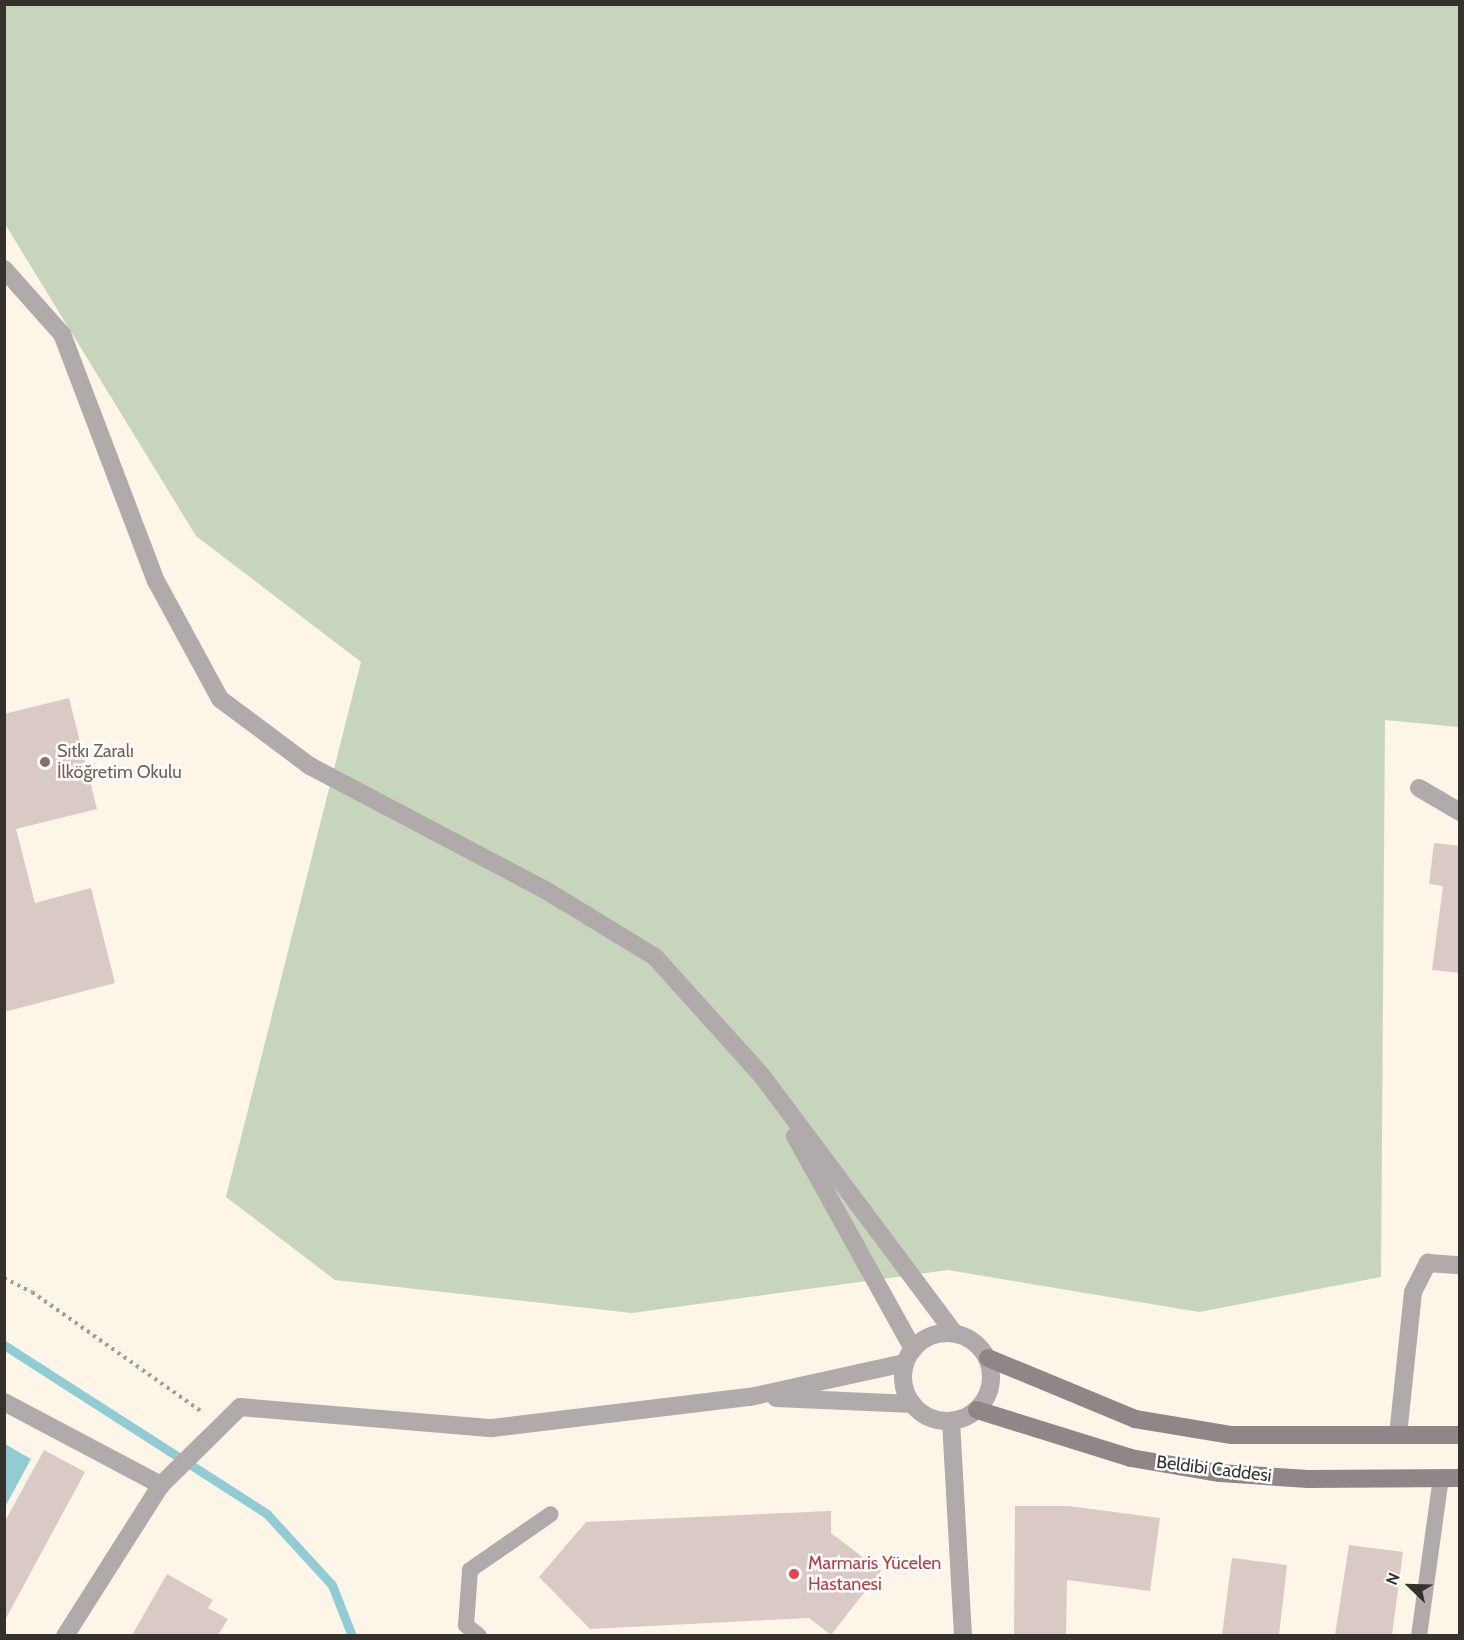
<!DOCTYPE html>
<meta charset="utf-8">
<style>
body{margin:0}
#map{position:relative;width:1464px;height:1640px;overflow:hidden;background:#fef5e9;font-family:Cabin,sans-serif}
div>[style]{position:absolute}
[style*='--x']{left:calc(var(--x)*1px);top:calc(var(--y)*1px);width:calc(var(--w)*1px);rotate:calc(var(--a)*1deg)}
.green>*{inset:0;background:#c6d5bb}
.water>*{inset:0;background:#91ccd5}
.stream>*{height:9px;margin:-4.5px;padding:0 4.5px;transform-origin:4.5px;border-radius:4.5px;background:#91ccd5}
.building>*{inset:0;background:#d9cac6}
.path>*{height:4px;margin-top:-2px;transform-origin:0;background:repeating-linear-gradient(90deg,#a39d94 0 3px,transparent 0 7.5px)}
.lane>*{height:16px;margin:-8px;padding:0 8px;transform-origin:8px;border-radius:8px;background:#b1aaab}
.street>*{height:18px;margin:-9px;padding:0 9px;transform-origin:9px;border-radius:9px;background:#b1aaab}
.street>.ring{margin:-9px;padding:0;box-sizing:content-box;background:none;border:18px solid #b1aaab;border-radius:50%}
.secondary>*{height:18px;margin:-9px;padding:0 9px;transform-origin:9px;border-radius:9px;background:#908687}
.dots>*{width:16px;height:16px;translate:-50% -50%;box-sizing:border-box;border:3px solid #fff;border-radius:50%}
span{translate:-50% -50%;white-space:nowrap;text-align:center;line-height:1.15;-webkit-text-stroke:5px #fff;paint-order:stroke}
.education-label{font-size:18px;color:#785e54}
.left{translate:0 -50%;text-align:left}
.street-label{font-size:18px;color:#35322e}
.health-label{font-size:18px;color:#be3a42}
.frame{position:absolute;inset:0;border:6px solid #35322e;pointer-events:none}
.north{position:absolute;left:1380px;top:1556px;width:60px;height:60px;-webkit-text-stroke:4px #fff;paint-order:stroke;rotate:293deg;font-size:16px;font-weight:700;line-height:24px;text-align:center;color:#35322e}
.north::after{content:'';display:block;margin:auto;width:21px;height:27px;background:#35322e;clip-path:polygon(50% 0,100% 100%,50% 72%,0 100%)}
</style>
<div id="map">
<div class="green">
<i style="clip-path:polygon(5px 5px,1459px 5px,1459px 727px,1385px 720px,1381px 1277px,1199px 1312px,948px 1270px,632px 1313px,335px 1280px,226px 1197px,361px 662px,196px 536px,5px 224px)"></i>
</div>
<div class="water">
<i style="clip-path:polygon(5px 1444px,31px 1459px,5px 1507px)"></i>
</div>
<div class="stream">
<i style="--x:4;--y:1345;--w:313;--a:32.7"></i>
<i style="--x:267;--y:1514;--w:96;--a:47.5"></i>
<i style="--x:332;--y:1585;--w:55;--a:68.6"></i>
</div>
<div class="building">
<i style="clip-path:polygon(69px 698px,97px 809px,16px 829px,35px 903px,91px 888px,115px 983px,4px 1012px,4px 714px)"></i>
<i style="clip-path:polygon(1434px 843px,1460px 846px,1460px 973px,1432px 970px,1443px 886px,1429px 884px)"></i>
<i style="clip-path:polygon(44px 1450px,85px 1472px,4px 1622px,4px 1523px)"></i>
<i style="clip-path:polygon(1015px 1506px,1068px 1506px,1160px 1518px,1150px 1591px,1067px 1580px,1066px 1635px,1014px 1635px)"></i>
<i style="clip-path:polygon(831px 1511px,831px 1533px,881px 1571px,831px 1635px,809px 1618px,590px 1629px,539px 1577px,586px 1522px)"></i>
<i style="clip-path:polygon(1349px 1545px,1403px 1552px,1392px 1635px,1335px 1635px)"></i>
<i style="clip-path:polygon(1232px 1558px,1287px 1565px,1279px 1635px,1222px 1635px)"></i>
<i style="clip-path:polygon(167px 1574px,213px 1600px,208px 1608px,228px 1619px,218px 1635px,132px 1635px)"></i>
</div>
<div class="path">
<i style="--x:4;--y:1278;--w:31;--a:27"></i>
<i style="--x:32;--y:1292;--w:208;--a:35.2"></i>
</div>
<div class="lane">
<i style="--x:479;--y:1636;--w:17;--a:-140"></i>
<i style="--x:466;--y:1625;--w:55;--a:-85.8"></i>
<i style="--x:470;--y:1570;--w:98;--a:-34.7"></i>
<i style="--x:1419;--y:1636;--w:160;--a:-82.1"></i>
</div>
<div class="street">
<i style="--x:4;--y:269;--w:87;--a:48.3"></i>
<i style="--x:62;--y:334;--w:264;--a:69.2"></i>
<i style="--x:156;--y:581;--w:134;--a:61.5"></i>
<i style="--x:220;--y:699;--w:112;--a:36.7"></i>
<i style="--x:310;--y:766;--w:268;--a:27.8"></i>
<i style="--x:547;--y:891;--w:127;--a:31.4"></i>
<i style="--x:655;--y:957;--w:160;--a:48"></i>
<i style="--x:762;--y:1076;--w:321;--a:53.2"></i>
<i style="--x:1419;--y:788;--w:48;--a:30.3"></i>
<i style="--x:795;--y:1136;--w:244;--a:61"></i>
<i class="ring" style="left:903px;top:1333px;width:70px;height:70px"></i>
<i style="--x:776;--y:1398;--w:137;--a:2.5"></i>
<i style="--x:4;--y:1402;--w:178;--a:27.9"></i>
<i style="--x:951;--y:1421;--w:215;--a:86.8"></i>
<i style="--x:1398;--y:1435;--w:144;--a:-84"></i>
<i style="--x:1413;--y:1292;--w:33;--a:-63"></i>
<i style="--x:1428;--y:1263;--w:32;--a:4"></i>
<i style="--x:65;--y:1636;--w:179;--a:-57.6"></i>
<i style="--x:161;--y:1485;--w:111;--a:-44.6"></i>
<i style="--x:240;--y:1407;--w:253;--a:4.8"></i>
<i style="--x:492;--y:1428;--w:260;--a:-6.9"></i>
<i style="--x:750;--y:1397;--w:159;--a:-12.4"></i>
</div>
<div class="secondary">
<i style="--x:988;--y:1358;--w:159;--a:22.5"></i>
<i style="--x:1135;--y:1419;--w:98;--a:9.4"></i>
<i style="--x:1232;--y:1435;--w:228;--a:0"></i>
<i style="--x:977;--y:1410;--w:161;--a:17.3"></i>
<i style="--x:1131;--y:1458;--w:90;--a:9.6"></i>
<i style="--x:1220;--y:1473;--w:88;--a:3.9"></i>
<i style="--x:1308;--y:1479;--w:152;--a:-0.4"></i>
</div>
<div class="dots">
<i style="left:45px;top:762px;background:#8d6e63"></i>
<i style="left:794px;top:1574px;background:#e0444e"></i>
</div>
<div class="education-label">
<span class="left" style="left:57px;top:762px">Sıtkı Zaralı<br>İlköğretim Okulu</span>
</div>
<div class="street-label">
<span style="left:1214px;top:1469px;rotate:7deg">Beldibi Caddesi</span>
</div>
<div class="health-label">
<span class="left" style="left:808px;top:1574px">Marmaris Yücelen<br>Hastanesi</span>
</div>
<div class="frame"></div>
<div class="north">N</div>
</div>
